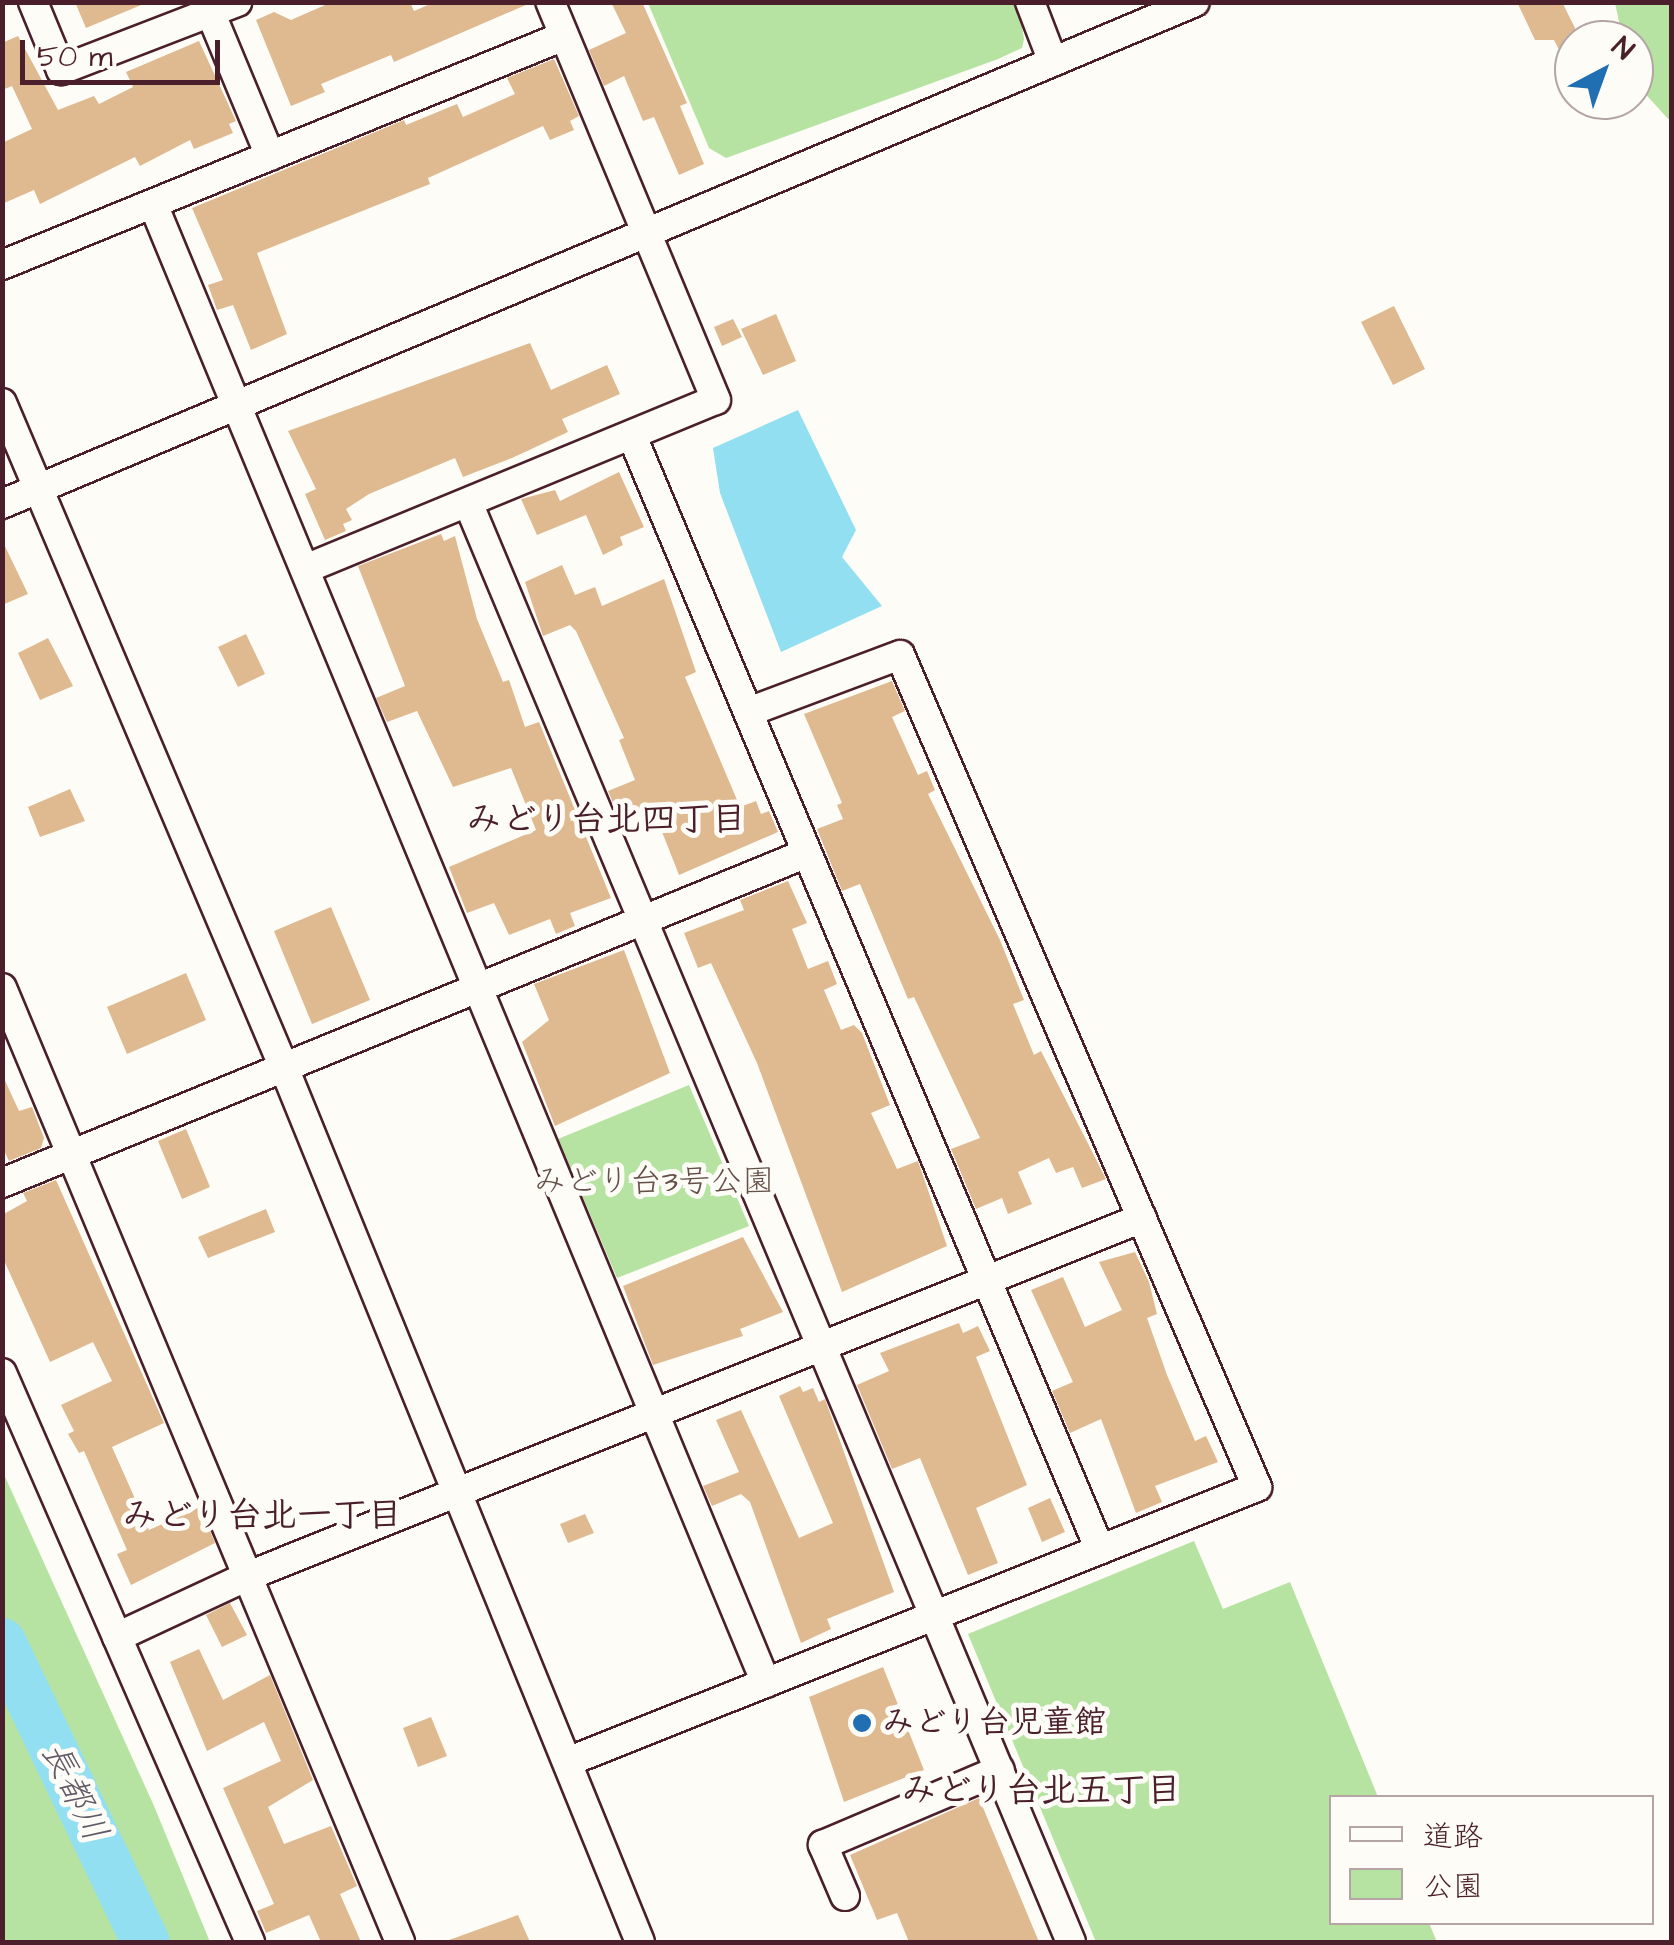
<!DOCTYPE html>
<meta charset="utf-8">
<style>
body{margin:0}
#map{position:relative;width:1674px;height:1945px;overflow:hidden;background:#fdfcf7;font-family:"Architects Daughter","Klee One",sans-serif}
div>[style]{position:absolute}
[style*='--x']{left:calc(var(--x)*1px);top:calc(var(--y)*1px);width:calc(var(--w)*1px);rotate:calc(var(--a)*1deg)}
.green>*{inset:0;background:#b6e3a1}
.water>*{inset:0;background:#92dff1}
.river>*{height:48px;margin:-24px;padding:0 24px;transform-origin:24px;border-radius:24px;background:#92dff1}
.building>*{inset:0;background:#dfba90}
.roads{filter:drop-shadow(2px 0 #4a1f2b) drop-shadow(-2px 0 #4a1f2b) drop-shadow(0 2px #4a1f2b) drop-shadow(0 -2px #4a1f2b)}
.minor>*{height:28px;margin:-14px;padding:0 14px;transform-origin:14px;border-radius:14px;background:#fdfcf7}
.dots>*{width:28px;height:28px;translate:-50% -50%;box-sizing:border-box;border:5px solid #fdfcf7;border-radius:50%}
span{translate:-50% -50%;white-space:nowrap;text-align:center;line-height:1.15;-webkit-text-stroke:10px #fdfcf7;paint-order:stroke}
.park-label{font-size:32px;color:#655048}
.poi-label{font-size:32px;color:#4a1f2b;font-weight:700}
.left{translate:0 -50%;text-align:left}
.neighbourhood-label{font-size:35px;color:#4a1f2b;font-weight:700}
.water-label{font-size:35px;color:#605966;font-style:italic}
.frame{position:absolute;inset:0;border:5px solid #4a1f2b;pointer-events:none}
.legend{position:absolute;left:1329px;top:1795px;width:325px;height:130px;box-sizing:border-box;background:#fdfcf7;border:2px solid #b5a4a5;margin:0;padding:12px 18px;list-style:none;font-size:30px;color:#4a1f2b}
.legend li{display:flex;align-items:center;gap:20px;height:50px}
.legend b{width:50px;border:2px solid #b5a4a5}
.north{position:absolute;left:1554px;top:20px;width:100px;height:100px;box-sizing:border-box;background:#fdfcf7;border:2px solid #b5a4a5;border-radius:50%;rotate:41deg;font-size:28px;font-weight:700;line-height:40px;text-align:center;color:#4a1f2b}
.north::after{content:'';display:block;margin:auto;width:35px;height:45px;background:#1f6fb2;clip-path:polygon(50% 0,100% 100%,50% 72%,0 100%)}
.scale{position:absolute;left:20px;top:40px;width:200px;height:45px;box-sizing:border-box;border:5px solid #4a1f2b;border-top:0;padding-left:12px;font-size:30px;line-height:35px;white-space:nowrap;color:#4a1f2b;-webkit-text-stroke:8px #fdfcf7;paint-order:stroke}
</style>
<div id="map">
<div class="green">
<i style="clip-path:polygon(648px 3px,1018px 3px,1024px 39px,1022px 48px,998px 59px,726px 158px,709px 148px)"></i>
<i style="clip-path:polygon(1615px 3px,1671px 3px,1671px 122px,1638px 86px,1634px 40px,1623px 40px)"></i>
<i style="clip-path:polygon(689px 1085px,749px 1226px,617px 1278px,558px 1139px)"></i>
<i style="clip-path:polygon(2px 1470px,154px 1806px,210px 1942px,3px 1942px)"></i>
<i style="clip-path:polygon(1194px 1541px,1223px 1609px,1290px 1582px,1378px 1797px,1332px 1798px,1332px 1922px,1429px 1923px,1437px 1942px,1096px 1942px,968px 1634px)"></i>
</div>
<div class="water">
<i style="clip-path:polygon(798px 410px,856px 530px,842px 557px,882px 606px,781px 652px,720px 493px,713px 448px)"></i>
</div>
<div class="river">
<i style="--x:2;--y:1642;--w:333;--a:64.4"></i>
</div>
<div class="building">
<i style="clip-path:polygon(75px 2px,146px 2px,146px 3px,86px 28px)"></i>
<i style="clip-path:polygon(332px 2px,410px 2px,414px 11px,435px 2px,528px 4px,394px 62px,391px 55px,321px 84px,325px 92px,291px 106px,256px 20px,274px 12px,291px 20px)"></i>
<i style="clip-path:polygon(611px 2px,642px 2px,687px 103px,680px 106px,704px 164px,679px 175px,654px 117px,643px 121px,624px 76px,604px 86px,589px 50px,626px 33px)"></i>
<i style="clip-path:polygon(1517px 2px,1562px 2px,1581px 40px,1574px 40px,1574px 79px,1554px 40px,1535px 40px)"></i>
<i style="clip-path:polygon(18px 36px,58px 110px,94px 96px,99px 104px,133px 87px,126px 72px,199px 41px,236px 121px,229px 124px,233px 133px,194px 149px,190px 140px,140px 166px,135px 157px,40px 204px,34px 190px,2px 204px,2px 143px,32px 129px,12px 86px,2px 90px,2px 43px)"></i>
<i style="clip-path:polygon(554px 59px,579px 116px,570px 121px,574px 130px,550px 140px,543px 126px,428px 178px,430px 184px,257px 253px,287px 334px,251px 350px,233px 305px,217px 310px,208px 285px,223px 280px,192px 208px,404px 120px,406px 125px,457px 104px,463px 117px,515px 94px,507px 78px)"></i>
<i style="clip-path:polygon(1394px 306px,1425px 369px,1393px 385px,1361px 322px)"></i>
<i style="clip-path:polygon(776px 314px,796px 361px,763px 375px,741px 329px)"></i>
<i style="clip-path:polygon(733px 319px,742px 337px,722px 346px,714px 327px)"></i>
<i style="clip-path:polygon(530px 343px,551px 390px,607px 365px,620px 394px,562px 419px,568px 432px,512px 458px,463px 477px,455px 458px,369px 494px,346px 509px,352px 520px,343px 524px,346px 531px,325px 540px,305px 494px,316px 489px,288px 431px)"></i>
<i style="clip-path:polygon(619px 472px,644px 527px,620px 537px,623px 545px,603px 555px,586px 515px,537px 535px,521px 499px,555px 490px,560px 501px)"></i>
<i style="clip-path:polygon(441px 534px,444px 541px,455px 536px,477px 619px,503px 682px,509px 680px,525px 727px,539px 722px,611px 898px,570px 913px,575px 926px,556px 934px,550px 919px,509px 935px,494px 903px,467px 913px,449px 867px,536px 830px,511px 768px,453px 787px,417px 711px,387px 722px,376px 698px,405px 686px,358px 566px)"></i>
<i style="clip-path:polygon(2px 540px,28px 594px,2px 605px)"></i>
<i style="clip-path:polygon(562px 565px,575px 595px,595px 587px,602px 606px,664px 579px,696px 672px,685px 677px,740px 807px,756px 801px,761px 814px,769px 811px,778px 832px,679px 875px,653px 809px,621px 822px,608px 791px,635px 780px,619px 740px,624px 738px,576px 631px,570px 625px,543px 636px,525px 582px)"></i>
<i style="clip-path:polygon(246px 634px,265px 674px,238px 687px,218px 647px)"></i>
<i style="clip-path:polygon(48px 638px,73px 686px,40px 700px,18px 653px)"></i>
<i style="clip-path:polygon(892px 681px,905px 711px,892px 717px,918px 775px,927px 771px,935px 790px,928px 794px,1000px 940px,1024px 1000px,1013px 1004px,1034px 1055px,1041px 1051px,1106px 1179px,1082px 1188px,1073px 1167px,1056px 1173px,1049px 1158px,1018px 1172px,1032px 1204px,1008px 1214px,1002px 1198px,976px 1209px,951px 1149px,980px 1138px,914px 997px,908px 999px,860px 884px,842px 891px,817px 829px,843px 819px,837px 805px,842px 803px,804px 714px)"></i>
<i style="clip-path:polygon(70px 789px,85px 821px,40px 837px,28px 807px)"></i>
<i style="clip-path:polygon(788px 881px,807px 923px,792px 929px,808px 969px,828px 961px,837px 984px,824px 990px,841px 1030px,854px 1025px,862px 1033px,890px 1105px,871px 1113px,897px 1169px,918px 1161px,947px 1246px,842px 1292px,757px 1063px,711px 963px,698px 968px,684px 933px,744px 910px,740px 900px)"></i>
<i style="clip-path:polygon(331px 907px,370px 1000px,312px 1024px,274px 931px)"></i>
<i style="clip-path:polygon(624px 950px,670px 1073px,555px 1126px,522px 1042px,549px 1020px,534px 984px)"></i>
<i style="clip-path:polygon(186px 973px,206px 1020px,127px 1054px,107px 1007px)"></i>
<i style="clip-path:polygon(2px 1074px,19px 1111px,32px 1107px,44px 1138px,41px 1148px,9px 1161px,2px 1146px)"></i>
<i style="clip-path:polygon(186px 1129px,210px 1187px,182px 1199px,158px 1141px)"></i>
<i style="clip-path:polygon(56px 1180px,164px 1423px,112px 1447px,149px 1530px,200px 1507px,215px 1543px,131px 1585px,117px 1554px,127px 1550px,84px 1451px,79px 1453px,68px 1434px,74px 1431px,61px 1405px,112px 1381px,93px 1342px,50px 1362px,2px 1256px,2px 1215px,27px 1201px,23px 1193px)"></i>
<i style="clip-path:polygon(266px 1209px,275px 1232px,208px 1258px,198px 1237px)"></i>
<i style="clip-path:polygon(743px 1237px,783px 1312px,740px 1329px,743px 1336px,653px 1365px,623px 1286px)"></i>
<i style="clip-path:polygon(1135px 1252px,1149px 1282px,1157px 1314px,1147px 1318px,1167px 1375px,1195px 1441px,1206px 1436px,1218px 1462px,1155px 1486px,1162px 1502px,1136px 1513px,1101px 1419px,1070px 1433px,1052px 1391px,1073px 1382px,1031px 1290px,1063px 1277px,1085px 1327px,1122px 1310px,1099px 1262px)"></i>
<i style="clip-path:polygon(959px 1323px,963px 1333px,978px 1326px,990px 1351px,976px 1357px,1027px 1485px,976px 1508px,998px 1563px,968px 1575px,920px 1458px,892px 1469px,857px 1385px,889px 1371px,880px 1353px)"></i>
<i style="clip-path:polygon(800px 1386px,803px 1392px,813px 1388px,819px 1402px,825px 1399px,894px 1592px,827px 1619px,831px 1629px,801px 1643px,750px 1502px,741px 1494px,712px 1506px,703px 1486px,739px 1472px,716px 1420px,741px 1410px,799px 1538px,833px 1523px,779px 1396px)"></i>
<i style="clip-path:polygon(1050px 1498px,1065px 1532px,1042px 1542px,1028px 1508px)"></i>
<i style="clip-path:polygon(585px 1514px,594px 1533px,568px 1543px,560px 1524px)"></i>
<i style="clip-path:polygon(230px 1603px,247px 1635px,222px 1647px,206px 1615px)"></i>
<i style="clip-path:polygon(199px 1649px,223px 1700px,270px 1675px,313px 1780px,268px 1807px,284px 1844px,331px 1826px,357px 1886px,340px 1894px,361px 1942px,321px 1942px,309px 1915px,266px 1933px,257px 1911px,274px 1904px,223px 1788px,281px 1761px,264px 1722px,207px 1751px,170px 1662px)"></i>
<i style="clip-path:polygon(883px 1667px,924px 1770px,844px 1802px,809px 1697px)"></i>
<i style="clip-path:polygon(431px 1717px,447px 1756px,418px 1767px,403px 1728px)"></i>
<i style="clip-path:polygon(979px 1798px,1039px 1942px,909px 1942px,897px 1913px,877px 1920px,850px 1855px)"></i>
<i style="clip-path:polygon(518px 1915px,530px 1942px,449px 1942px,449px 1940px)"></i>
</div>
<div class="roads">
<div class="minor">
<i style="--x:33;--y:2;--w:74;--a:67.6"></i>
<i style="--x:61;--y:70;--w:189;--a:-21.1"></i>
<i style="--x:206;--y:2;--w:167;--a:67.4"></i>
<i style="--x:1030;--y:2;--w:64;--a:69"></i>
<i style="--x:153;--y:204;--w:1601;--a:67.49"></i>
<i style="--x:2;--y:265;--w:607;--a:-22.17"></i>
<i style="--x:2;--y:403;--w:725;--a:67.01"></i>
<i style="--x:285;--y:1070;--w:941;--a:67.85"></i>
<i style="--x:632;--y:436;--w:1208;--a:67.21"></i>
<i style="--x:2;--y:504;--w:1294;--a:-22.82"></i>
<i style="--x:469;--y:505;--w:1558;--a:67.27"></i>
<i style="--x:305;--y:569;--w:444;--a:-22.4"></i>
<i style="--x:716;--y:400;--w:431;--a:-112.6"></i>
<i style="--x:2;--y:988;--w:1034;--a:67.35"></i>
<i style="--x:2;--y:1183;--w:870;--a:-22.29"></i>
<i style="--x:2;--y:1373;--w:621;--a:66.45"></i>
<i style="--x:117;--y:1637;--w:145;--a:-25"></i>
<i style="--x:248;--y:1576;--w:963;--a:-21.82"></i>
<i style="--x:567;--y:1762;--w:743;--a:-21.73"></i>
<i style="--x:1257;--y:1487;--w:905;--a:-113.22"></i>
<i style="--x:900;--y:655;--w:162;--a:159.4"></i>
<i style="--x:845;--y:1896;--w:56;--a:-113.3"></i>
<i style="--x:823;--y:1845;--w:192;--a:-23"></i>
</div>
</div>
<div class="dots">
<i style="left:862px;top:1723px;background:#1f6fb2"></i>
</div>
<div class="park-label">
<span style="left:654px;top:1182px">みどり台3号公園</span>
</div>
<div class="poi-label">
<span class="left" style="left:882px;top:1723px">みどり台児童館</span>
</div>
<div class="neighbourhood-label">
<span style="left:606px;top:820px">みどり台北四丁目</span>
<span style="left:262px;top:1516px">みどり台北一丁目</span>
<span style="left:1041px;top:1791px">みどり台北五丁目</span>
</div>
<div class="water-label">
<span style="left:74px;top:1792px;rotate:64deg">長都川</span>
</div>
<div class="frame"></div>
<ul class="legend">
<li><b style="height:12px;background:#fdfcf7"></b>道路</li>
<li><b style="height:28px;background:#b6e3a1"></b>公園</li>
</ul>
<div class="north">N</div>
<div class="scale">50 m</div>
</div>
